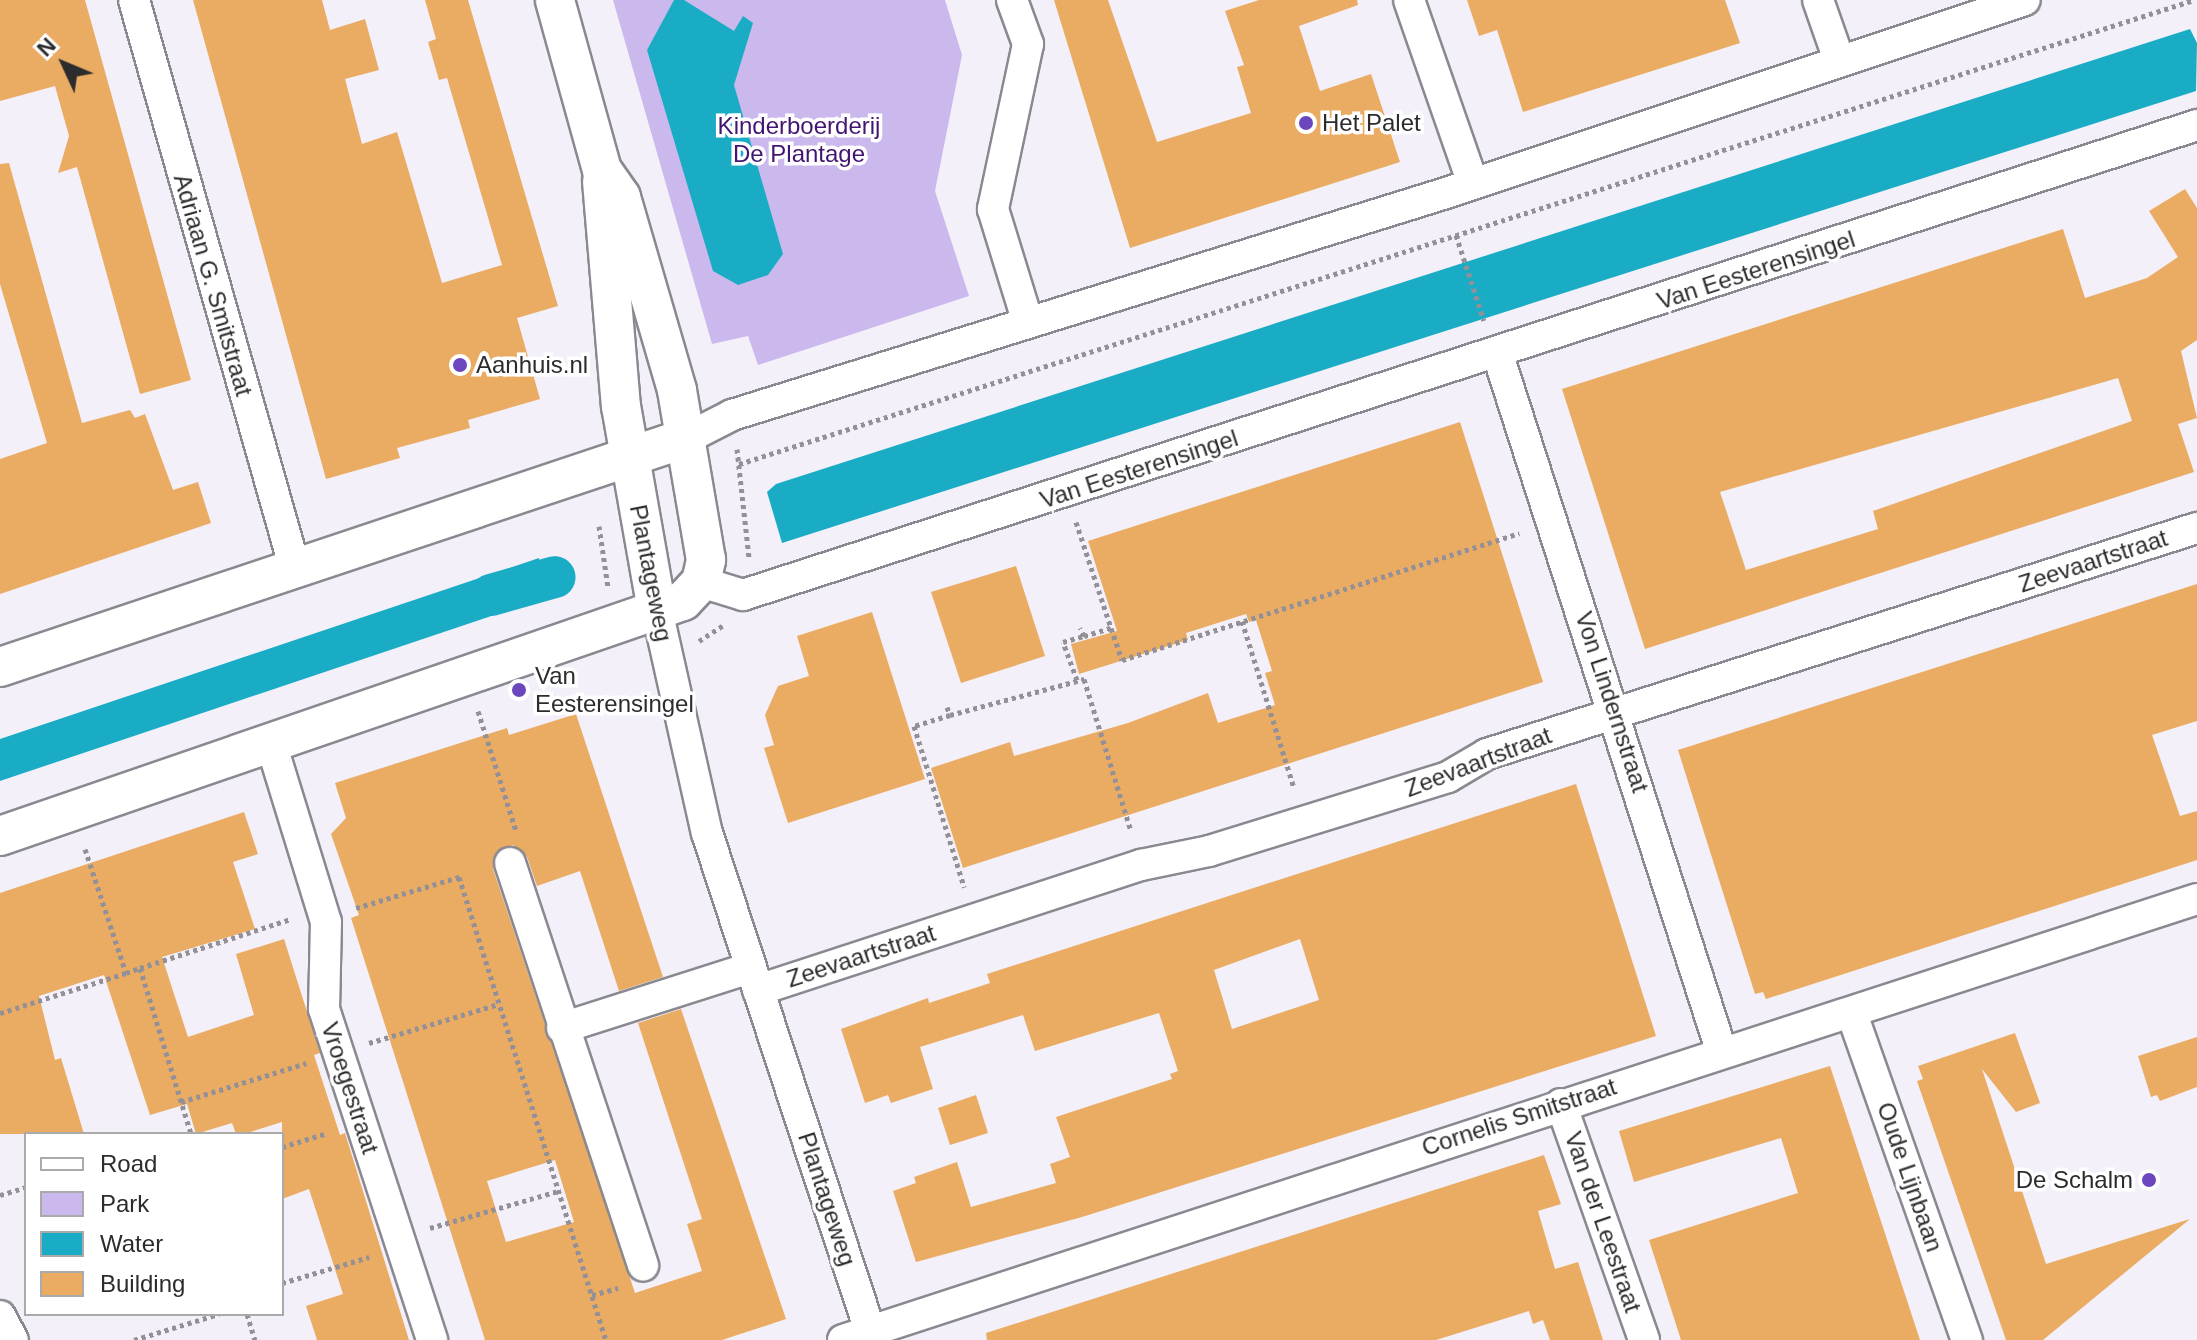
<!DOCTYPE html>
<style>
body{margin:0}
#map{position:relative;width:2197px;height:1340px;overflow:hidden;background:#f3f0f9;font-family:Arial,sans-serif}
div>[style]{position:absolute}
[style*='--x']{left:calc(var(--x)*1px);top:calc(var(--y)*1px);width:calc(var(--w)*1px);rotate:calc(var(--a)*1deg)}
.green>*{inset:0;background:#cbb9ed}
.water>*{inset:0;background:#1bacc5}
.canal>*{height:42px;margin:-21px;padding:0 21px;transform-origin:21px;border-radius:21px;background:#1bacc5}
.building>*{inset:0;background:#eaab63}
.path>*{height:5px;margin-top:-2.5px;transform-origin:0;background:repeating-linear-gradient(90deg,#939197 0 4px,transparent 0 8px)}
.roads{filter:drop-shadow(2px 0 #8a8890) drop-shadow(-2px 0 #8a8890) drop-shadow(0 2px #8a8890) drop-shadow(0 -2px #8a8890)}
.minor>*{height:30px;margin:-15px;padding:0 15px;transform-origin:15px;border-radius:15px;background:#fff}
.tertiary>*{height:38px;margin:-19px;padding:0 19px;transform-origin:19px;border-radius:19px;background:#fff}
.dots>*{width:22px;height:22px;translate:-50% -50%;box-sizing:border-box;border:4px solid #fff;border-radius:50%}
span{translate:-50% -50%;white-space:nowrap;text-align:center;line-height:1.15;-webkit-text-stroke:7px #fff;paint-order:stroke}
.poi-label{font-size:24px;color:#2c2b2e}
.left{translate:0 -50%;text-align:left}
.right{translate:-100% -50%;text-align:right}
.park-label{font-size:24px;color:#421572}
.street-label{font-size:24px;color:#2c2b2e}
.legend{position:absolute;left:24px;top:1132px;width:260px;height:184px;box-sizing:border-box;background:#fff;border:2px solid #abaaab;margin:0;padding:10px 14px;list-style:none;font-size:24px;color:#2c2b2e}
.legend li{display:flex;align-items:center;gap:16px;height:40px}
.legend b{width:40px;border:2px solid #abaaab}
.north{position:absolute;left:24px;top:24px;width:80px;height:80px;-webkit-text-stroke:6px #fff;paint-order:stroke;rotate:314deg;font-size:22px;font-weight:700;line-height:32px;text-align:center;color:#2c2b2e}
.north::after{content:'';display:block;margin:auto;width:28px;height:36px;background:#2c2b2e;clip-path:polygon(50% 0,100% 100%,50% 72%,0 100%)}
</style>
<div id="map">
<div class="green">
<i style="clip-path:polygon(613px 0,945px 0,962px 55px,935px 191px,969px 296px,758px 365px,748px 336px,712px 344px)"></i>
</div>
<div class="water">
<i style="clip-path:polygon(674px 0,684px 0,734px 31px,743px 16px,753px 23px,734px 85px,783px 254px,768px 275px,738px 285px,713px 271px,647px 50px)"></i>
<i style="clip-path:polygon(2190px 29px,2197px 43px,2196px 91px,782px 543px,767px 492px,776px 484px)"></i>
<i style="clip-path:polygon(539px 558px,545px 598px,0 781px,0 739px)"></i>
</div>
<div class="canal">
<i style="--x:491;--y:595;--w:66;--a:-15.7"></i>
</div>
<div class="building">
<i style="clip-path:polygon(0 0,85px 0,191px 380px,140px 394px,77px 167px,58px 173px,69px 136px,55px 86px,0 101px)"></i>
<i style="clip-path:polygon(193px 0,322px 0,330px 30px,365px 19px,379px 70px,345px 79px,362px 144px,397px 132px,442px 283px,502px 265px,447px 78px,439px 80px,428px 42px,436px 39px,425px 0,468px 0,558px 306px,517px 318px,540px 399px,468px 420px,470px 428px,397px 448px,400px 458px,326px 479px)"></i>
<i style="clip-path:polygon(1054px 0,1108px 0,1157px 142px,1251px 113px,1237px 67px,1244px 65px,1225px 11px,1259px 0,1357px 0,1358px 5px,1299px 26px,1320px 91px,1371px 74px,1400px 162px,1130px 248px)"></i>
<i style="clip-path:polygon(1467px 0,1725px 0,1740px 43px,1523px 112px,1497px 30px,1479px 36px)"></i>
<i style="clip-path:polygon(9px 163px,82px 423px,130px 410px,135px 418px,145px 414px,173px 490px,198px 482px,211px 523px,0 594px,0 459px,47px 443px,0 284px,0 164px)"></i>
<i style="clip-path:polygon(evenodd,2185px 189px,2197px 208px,2197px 340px,2181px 351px,2197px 418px,2178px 424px,2194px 472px,1645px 649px,1562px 389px,2063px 229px,2085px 298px,2147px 278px,2178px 257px,2149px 211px,2185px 189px,2118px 378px,2132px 421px,1873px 511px,1878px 529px,1746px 570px,1720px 492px,2118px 378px)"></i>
<i style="clip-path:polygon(1460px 422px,1543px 682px,963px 868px,931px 768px,1010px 742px,1014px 756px,1128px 723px,1208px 693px,1218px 723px,1275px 705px,1265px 673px,1272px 671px,1256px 620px,1249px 622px,1246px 614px,1186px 633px,1188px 640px,1079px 674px,1071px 644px,1117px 631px,1088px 541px)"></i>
<i style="clip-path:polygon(1016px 566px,1045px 656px,961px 683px,931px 592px)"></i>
<i style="clip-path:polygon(2197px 584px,2197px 721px,2152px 735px,2180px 816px,2197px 811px,2197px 860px,1766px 999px,1763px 992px,1755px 994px,1678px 750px)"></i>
<i style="clip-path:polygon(872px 612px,925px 779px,788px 823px,764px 748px,774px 745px,765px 715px,778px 686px,809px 676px,797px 636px)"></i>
<i style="clip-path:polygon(evenodd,576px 714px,663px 977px,619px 991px,580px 871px,537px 886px,527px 857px,513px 845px,496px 852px,493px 869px,635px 1293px,702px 1271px,687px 1224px,702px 1219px,638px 1023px,681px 1009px,786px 1319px,722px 1340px,485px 1340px,351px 918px,359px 915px,331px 834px,346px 818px,335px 783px,507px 728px,509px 735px,576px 714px,555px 1160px,574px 1222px,506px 1242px,487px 1181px,555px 1160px)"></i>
<i style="clip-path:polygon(evenodd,1576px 784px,1656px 1036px,1082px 1217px,916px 1262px,893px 1191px,916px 1183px,914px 1177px,957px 1162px,971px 1207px,1056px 1183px,1050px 1164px,1070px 1157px,1056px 1117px,1172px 1079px,1170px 1074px,1178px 1071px,1159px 1013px,1035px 1051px,1023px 1015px,920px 1047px,933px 1089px,891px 1103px,888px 1095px,865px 1103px,841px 1029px,928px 998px,929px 1003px,990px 983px,987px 974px,1576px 784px,1300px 939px,1319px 1000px,1232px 1029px,1214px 970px,1300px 939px)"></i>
<i style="clip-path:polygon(244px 812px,258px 854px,233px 862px,255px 929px,162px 957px,188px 1037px,254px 1015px,236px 954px,284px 939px,320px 1053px,314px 1055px,340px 1135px,345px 1133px,409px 1340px,317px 1340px,306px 1306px,343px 1294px,309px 1189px,282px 1199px,282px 1122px,244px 1134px,236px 1134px,232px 1123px,196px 1134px,187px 1104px,150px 1115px,104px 975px,39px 996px,55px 1060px,61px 1058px,84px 1134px,0 1134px,0 893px)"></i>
<i style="clip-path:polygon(2015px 1033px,2040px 1103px,2016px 1112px,1982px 1069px,2046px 1264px,2190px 1219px,2043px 1340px,2006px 1340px,1917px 1081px,1923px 1079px,1918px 1066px)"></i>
<i style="clip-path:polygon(2197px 1037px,2197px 1087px,2160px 1101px,2157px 1095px,2151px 1097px,2138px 1056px)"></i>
<i style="clip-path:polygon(1830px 1066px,1920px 1340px,1681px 1340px,1649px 1240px,1798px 1193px,1781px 1138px,1634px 1182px,1619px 1131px)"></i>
<i style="clip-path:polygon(976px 1095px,988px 1133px,950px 1145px,938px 1108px)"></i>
<i style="clip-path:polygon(1544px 1155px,1561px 1204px,1538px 1211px,1555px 1269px,1578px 1262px,1603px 1340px,1550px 1340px,1543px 1320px,1533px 1324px,1529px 1311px,1436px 1340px,987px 1340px,986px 1333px)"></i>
</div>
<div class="path">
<i style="--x:1456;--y:235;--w:90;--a:72"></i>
<i style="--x:737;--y:449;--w:110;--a:83.7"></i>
<i style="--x:739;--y:464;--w:1527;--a:-17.69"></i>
<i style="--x:1076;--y:522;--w:112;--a:71.7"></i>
<i style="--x:599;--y:526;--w:62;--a:81.6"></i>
<i style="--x:1242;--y:621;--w:175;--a:72.7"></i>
<i style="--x:1084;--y:636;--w:28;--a:-17"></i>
<i style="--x:1111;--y:628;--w:34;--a:71"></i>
<i style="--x:1122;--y:660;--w:417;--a:-17.7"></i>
<i style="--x:699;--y:641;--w:30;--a:-33"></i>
<i style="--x:1077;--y:680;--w:40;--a:-110.2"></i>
<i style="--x:1063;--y:642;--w:22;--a:-16"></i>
<i style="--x:1084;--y:636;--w:9;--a:-117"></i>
<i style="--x:947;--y:707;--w:9;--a:69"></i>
<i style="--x:950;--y:715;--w:38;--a:163"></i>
<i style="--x:914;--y:726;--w:169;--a:72.7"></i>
<i style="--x:478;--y:711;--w:126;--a:72.4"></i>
<i style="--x:950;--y:715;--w:139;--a:-15"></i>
<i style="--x:1084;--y:679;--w:159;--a:72.8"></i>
<i style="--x:85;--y:849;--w:131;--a:71.7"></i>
<i style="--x:126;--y:973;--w:15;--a:-20"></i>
<i style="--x:140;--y:968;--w:174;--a:72.9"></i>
<i style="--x:356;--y:908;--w:108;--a:-16.8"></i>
<i style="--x:459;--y:877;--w:486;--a:72.4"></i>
<i style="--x:140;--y:968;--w:159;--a:-18"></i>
<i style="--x:0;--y:1013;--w:132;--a:-17.6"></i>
<i style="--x:369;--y:1043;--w:136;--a:-16.7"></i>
<i style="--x:181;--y:1102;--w:131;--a:-17.3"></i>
<i style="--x:282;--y:1147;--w:47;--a:-17.3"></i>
<i style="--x:0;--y:1195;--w:27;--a:-17"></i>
<i style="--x:430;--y:1228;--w:133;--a:-16.1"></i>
<i style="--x:282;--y:1283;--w:91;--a:-16.6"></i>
<i style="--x:592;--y:1295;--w:27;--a:-15"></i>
<i style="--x:247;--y:1314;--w:27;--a:73"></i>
<i style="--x:134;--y:1340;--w:89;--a:-17"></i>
</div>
<div class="roads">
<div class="minor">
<i style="--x:134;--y:0;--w:591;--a:74.2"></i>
<i style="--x:1012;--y:0;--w:47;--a:70"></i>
<i style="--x:1028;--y:44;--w:169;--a:102"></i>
<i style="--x:993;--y:209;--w:119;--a:72.9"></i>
<i style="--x:1409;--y:0;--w:192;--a:70.8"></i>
<i style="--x:1818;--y:0;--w:64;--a:70.7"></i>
<i style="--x:1498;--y:355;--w:730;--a:72.21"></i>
<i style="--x:689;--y:437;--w:48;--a:-27.1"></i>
<i style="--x:732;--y:415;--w:745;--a:-17.27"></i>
<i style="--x:1443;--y:194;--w:613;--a:-18.43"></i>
<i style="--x:701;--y:582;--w:44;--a:17.2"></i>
<i style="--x:743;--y:595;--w:1528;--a:-17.91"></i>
<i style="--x:657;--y:610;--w:229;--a:77.4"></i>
<i style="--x:707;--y:833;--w:533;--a:71.87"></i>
<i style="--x:270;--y:740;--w:190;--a:72.9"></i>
<i style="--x:326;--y:922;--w:87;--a:91.3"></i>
<i style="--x:324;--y:1009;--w:348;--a:71.9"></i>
<i style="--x:510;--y:863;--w:424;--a:71.7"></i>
<i style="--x:758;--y:990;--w:403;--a:-18.1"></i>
<i style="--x:1141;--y:865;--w:69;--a:-11.6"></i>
<i style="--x:1209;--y:851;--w:250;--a:-17.2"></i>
<i style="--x:1448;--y:777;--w:45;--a:-30.5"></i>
<i style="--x:1487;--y:754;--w:745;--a:-17.66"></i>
<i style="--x:1852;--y:1014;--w:346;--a:70.6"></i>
<i style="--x:562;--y:1028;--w:197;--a:-17.7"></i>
<i style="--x:1561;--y:1104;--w:250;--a:70.6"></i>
<i style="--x:0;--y:1316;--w:27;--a:62"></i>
<i style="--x:843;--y:1340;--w:1424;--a:-18.04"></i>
</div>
<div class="tertiary">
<i style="--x:602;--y:181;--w:226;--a:85.2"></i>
<i style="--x:621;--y:406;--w:207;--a:80"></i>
<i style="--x:0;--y:667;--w:726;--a:-18.46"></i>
<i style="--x:0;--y:836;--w:722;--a:-18.99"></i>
<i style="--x:683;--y:601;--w:26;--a:-47"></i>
<i style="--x:701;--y:582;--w:23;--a:-77"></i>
<i style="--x:706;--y:560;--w:172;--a:-99.7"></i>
<i style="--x:677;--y:390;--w:201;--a:-106.2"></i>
<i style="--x:621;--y:197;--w:33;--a:-125"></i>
<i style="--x:602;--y:170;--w:176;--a:-105.5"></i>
</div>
</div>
<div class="dots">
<i style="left:1306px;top:123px;background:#6c46bf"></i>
<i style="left:460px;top:365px;background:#6c46bf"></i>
<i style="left:519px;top:690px;background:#6c46bf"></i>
<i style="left:2149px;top:1180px;background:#6c46bf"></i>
</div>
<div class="poi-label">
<span class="left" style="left:1322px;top:123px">Het Palet</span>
<span class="left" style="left:476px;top:365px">Aanhuis.nl</span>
<span class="left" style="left:535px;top:690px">Van<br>Eesterensingel</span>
<span class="right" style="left:2133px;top:1180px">De Schalm</span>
</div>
<div class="park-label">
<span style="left:799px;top:140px">Kinderboerderij<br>De Plantage</span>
</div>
<div class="street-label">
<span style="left:1756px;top:270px;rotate:-18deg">Van Eesterensingel</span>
<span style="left:213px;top:285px;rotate:74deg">Adriaan G. Smitstraat</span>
<span style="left:1139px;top:469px;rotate:-18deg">Van Eesterensingel</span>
<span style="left:2093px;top:561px;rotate:-18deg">Zeevaartstraat</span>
<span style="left:651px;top:573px;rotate:79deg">Plantageweg</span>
<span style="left:1612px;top:702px;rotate:72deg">Von Lindernstraat</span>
<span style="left:1478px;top:762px;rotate:-21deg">Zeevaartstraat</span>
<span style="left:861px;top:956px;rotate:-18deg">Zeevaartstraat</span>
<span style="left:350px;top:1088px;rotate:72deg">Vroegestraat</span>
<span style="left:1519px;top:1117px;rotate:-18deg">Cornelis Smitstraat</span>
<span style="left:1910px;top:1177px;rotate:71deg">Oude Lijnbaan</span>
<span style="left:827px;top:1199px;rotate:72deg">Plantageweg</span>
<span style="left:1603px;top:1222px;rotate:71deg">Van der Leestraat</span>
</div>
<ul class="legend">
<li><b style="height:10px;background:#fff"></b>Road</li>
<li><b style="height:22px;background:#cbb9ed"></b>Park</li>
<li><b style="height:22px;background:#1bacc5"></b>Water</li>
<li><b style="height:22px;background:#eaab63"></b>Building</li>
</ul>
<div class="north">N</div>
</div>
